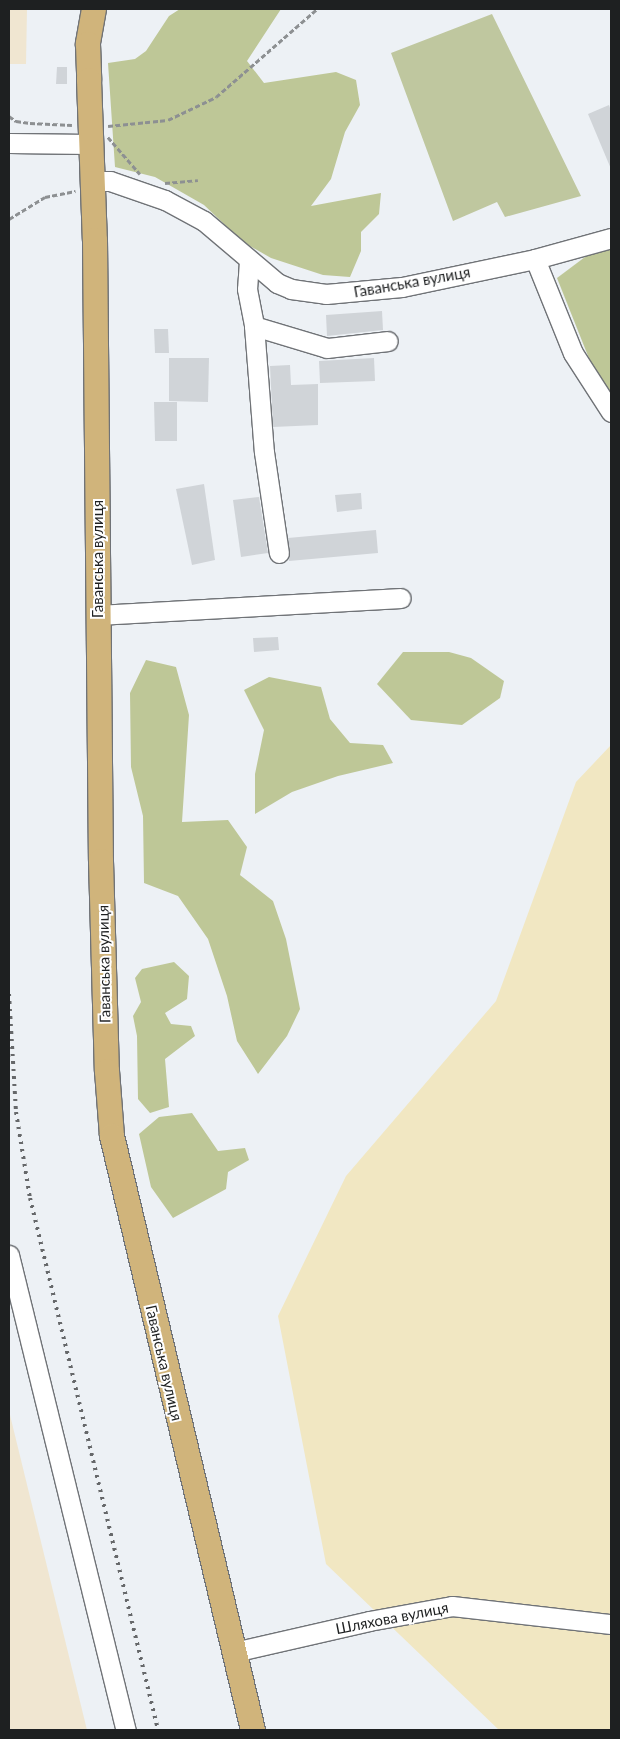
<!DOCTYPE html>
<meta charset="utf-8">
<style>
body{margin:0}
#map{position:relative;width:620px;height:1739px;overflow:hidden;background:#edf1f5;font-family:Lato,sans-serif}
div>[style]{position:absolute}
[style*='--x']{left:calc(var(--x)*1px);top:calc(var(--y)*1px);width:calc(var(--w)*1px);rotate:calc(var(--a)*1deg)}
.industrial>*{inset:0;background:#f0e6d1}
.green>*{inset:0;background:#bfc79f}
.forest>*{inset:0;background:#bec797}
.sand>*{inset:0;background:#f1e7c2}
.building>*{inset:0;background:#d0d4d8}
.path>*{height:2.5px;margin-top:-1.25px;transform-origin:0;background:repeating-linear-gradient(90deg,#8d9092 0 5px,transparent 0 7.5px)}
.roads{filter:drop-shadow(1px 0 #707377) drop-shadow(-1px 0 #707377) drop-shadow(0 1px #707377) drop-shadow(0 -1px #707377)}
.minor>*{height:19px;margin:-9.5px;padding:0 9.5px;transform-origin:9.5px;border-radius:9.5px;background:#fff}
.major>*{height:24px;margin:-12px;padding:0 12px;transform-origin:12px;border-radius:12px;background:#d0b47b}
.rail>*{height:4px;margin-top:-2px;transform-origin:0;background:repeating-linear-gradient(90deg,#66686a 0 2.5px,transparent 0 7.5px)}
span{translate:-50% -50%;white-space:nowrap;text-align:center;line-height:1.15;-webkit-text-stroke:4px #fff;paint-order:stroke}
.street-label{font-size:15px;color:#1e2021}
.frame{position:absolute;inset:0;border:10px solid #1e2021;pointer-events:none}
</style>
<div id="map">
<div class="industrial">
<i style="clip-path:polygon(9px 9px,27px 9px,26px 64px,9px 64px)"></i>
<i style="clip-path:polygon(9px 1411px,87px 1730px,9px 1730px)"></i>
</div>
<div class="green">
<i style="clip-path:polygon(492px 14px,581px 196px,505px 217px,497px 202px,453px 221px,391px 53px)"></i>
</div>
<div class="forest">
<i style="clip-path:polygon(180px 9px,281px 9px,247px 61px,264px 83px,336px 72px,356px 80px,360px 105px,345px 132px,331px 179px,311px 206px,381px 193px,379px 214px,361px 232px,361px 251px,350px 277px,323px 275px,271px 258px,243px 242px,204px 205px,155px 177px,115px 167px,108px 63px,135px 59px,146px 51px,169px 16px)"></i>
<i style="clip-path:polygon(611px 247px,611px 398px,596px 376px,557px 278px,589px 254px)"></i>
<i style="clip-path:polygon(403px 652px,449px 652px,471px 658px,504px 681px,500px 698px,462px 725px,411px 720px,377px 684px)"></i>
<i style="clip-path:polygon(146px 660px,176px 667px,189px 715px,182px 822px,228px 820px,247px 847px,240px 875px,273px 901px,286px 939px,300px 1009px,287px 1036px,258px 1074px,237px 1041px,227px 996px,208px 939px,178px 896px,144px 883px,143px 816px,131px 767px,130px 693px)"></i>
<i style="clip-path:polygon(269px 677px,321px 687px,330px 719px,350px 743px,383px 745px,393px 763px,338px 776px,292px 792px,255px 814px,255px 774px,264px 730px,244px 690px)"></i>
<i style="clip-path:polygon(174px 962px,189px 976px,187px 999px,165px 1013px,171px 1024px,191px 1026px,195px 1036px,165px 1059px,169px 1107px,150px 1113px,138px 1099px,137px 1036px,133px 1016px,141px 1002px,135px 978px,142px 969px)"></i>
<i style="clip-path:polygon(192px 1113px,218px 1151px,245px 1148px,249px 1160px,228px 1172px,226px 1189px,173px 1218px,151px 1187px,139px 1134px,159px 1117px)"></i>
</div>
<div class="sand">
<i style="clip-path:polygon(611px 745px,611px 1730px,499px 1730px,326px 1564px,278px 1316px,346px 1176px,496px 1001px,576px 782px)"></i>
</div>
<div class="building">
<i style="clip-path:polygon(57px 67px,67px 67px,67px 84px,56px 84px)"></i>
<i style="clip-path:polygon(609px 105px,611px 111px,611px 169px,588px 114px)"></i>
<i style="clip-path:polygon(382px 311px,383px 330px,327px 336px,326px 315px)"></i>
<i style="clip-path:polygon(154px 329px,168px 329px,169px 353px,155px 353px)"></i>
<i style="clip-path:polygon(169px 358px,209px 358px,208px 402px,169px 401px)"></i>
<i style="clip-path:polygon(374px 358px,375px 381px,320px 383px,319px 361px)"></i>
<i style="clip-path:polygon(290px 365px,291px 385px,318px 384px,318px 425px,273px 427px,270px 366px)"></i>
<i style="clip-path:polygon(154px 402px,177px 402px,177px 441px,155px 441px)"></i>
<i style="clip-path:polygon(204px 484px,215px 560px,192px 565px,176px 489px)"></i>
<i style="clip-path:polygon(361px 493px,362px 509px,337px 512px,335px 495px)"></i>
<i style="clip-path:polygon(259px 497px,268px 553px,241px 557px,233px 500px)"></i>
<i style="clip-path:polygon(376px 530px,378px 553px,289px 561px,288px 538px)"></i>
<i style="clip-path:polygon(278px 637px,279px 650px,254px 652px,253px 638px)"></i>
</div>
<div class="path">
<i style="--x:9;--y:116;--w:9;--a:36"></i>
<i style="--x:16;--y:121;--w:14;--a:8"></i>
<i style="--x:30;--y:123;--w:42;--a:2.7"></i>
<i style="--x:108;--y:126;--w:60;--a:-5.7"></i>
<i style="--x:168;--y:120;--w:53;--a:-25.6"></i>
<i style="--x:216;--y:97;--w:134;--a:-41.1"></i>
<i style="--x:108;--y:137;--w:49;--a:49.1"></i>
<i style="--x:165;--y:183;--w:33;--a:-5"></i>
<i style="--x:9;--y:219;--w:42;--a:-31.4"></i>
<i style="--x:45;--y:197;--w:31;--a:-11"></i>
</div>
<div class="roads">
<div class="minor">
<i style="--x:9;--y:143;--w:81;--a:0.7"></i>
<i style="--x:92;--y:181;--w:18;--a:0"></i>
<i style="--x:110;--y:181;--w:58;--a:19.1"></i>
<i style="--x:165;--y:200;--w:44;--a:28.3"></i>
<i style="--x:204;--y:221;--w:96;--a:40.3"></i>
<i style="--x:277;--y:283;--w:15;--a:23"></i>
<i style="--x:291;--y:289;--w:35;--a:8"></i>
<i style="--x:326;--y:294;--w:76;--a:-5.3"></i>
<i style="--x:402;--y:287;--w:136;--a:-11.9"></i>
<i style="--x:535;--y:259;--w:79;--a:-15.4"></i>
<i style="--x:535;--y:259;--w:101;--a:68"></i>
<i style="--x:573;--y:353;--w:70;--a:57.2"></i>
<i style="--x:249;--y:261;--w:28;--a:94"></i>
<i style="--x:247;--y:289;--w:38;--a:79"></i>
<i style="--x:254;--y:326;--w:126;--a:85.5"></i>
<i style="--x:264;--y:452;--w:102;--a:81.6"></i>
<i style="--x:254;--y:326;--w:76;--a:16.8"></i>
<i style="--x:327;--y:348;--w:61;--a:-6.5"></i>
<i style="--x:98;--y:615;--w:303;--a:-3.2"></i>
<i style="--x:9;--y:1255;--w:489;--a:76.2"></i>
<i style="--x:234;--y:1652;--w:139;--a:-12.9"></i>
<i style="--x:369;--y:1621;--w:84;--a:-10.2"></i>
<i style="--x:452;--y:1606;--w:160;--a:6.5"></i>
</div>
<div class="major">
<i style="--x:94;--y:9;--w:36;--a:100"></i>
<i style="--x:88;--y:44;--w:36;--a:88"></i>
<i style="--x:89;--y:80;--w:160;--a:87.9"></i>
<i style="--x:95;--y:240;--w:621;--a:89.45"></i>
<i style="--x:101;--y:861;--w:210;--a:88.4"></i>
<i style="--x:107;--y:1071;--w:65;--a:85.6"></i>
<i style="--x:112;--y:1136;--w:611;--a:76.65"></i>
</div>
</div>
<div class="rail">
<i style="--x:9;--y:994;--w:118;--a:86.6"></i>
<i style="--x:16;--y:1112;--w:87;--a:80.8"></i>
<i style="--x:30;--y:1198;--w:547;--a:76.47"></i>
</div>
<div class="street-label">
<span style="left:412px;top:282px;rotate:-10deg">Гаванська вулиця</span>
<span style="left:98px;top:559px;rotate:-90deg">Гаванська вулиця</span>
<span style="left:104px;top:964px;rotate:-91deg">Гаванська вулиця</span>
<span style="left:164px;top:1363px;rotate:77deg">Гаванська вулиця</span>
<span style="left:392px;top:1618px;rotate:-11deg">Шляхова вулиця</span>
</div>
<div class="frame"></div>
</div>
